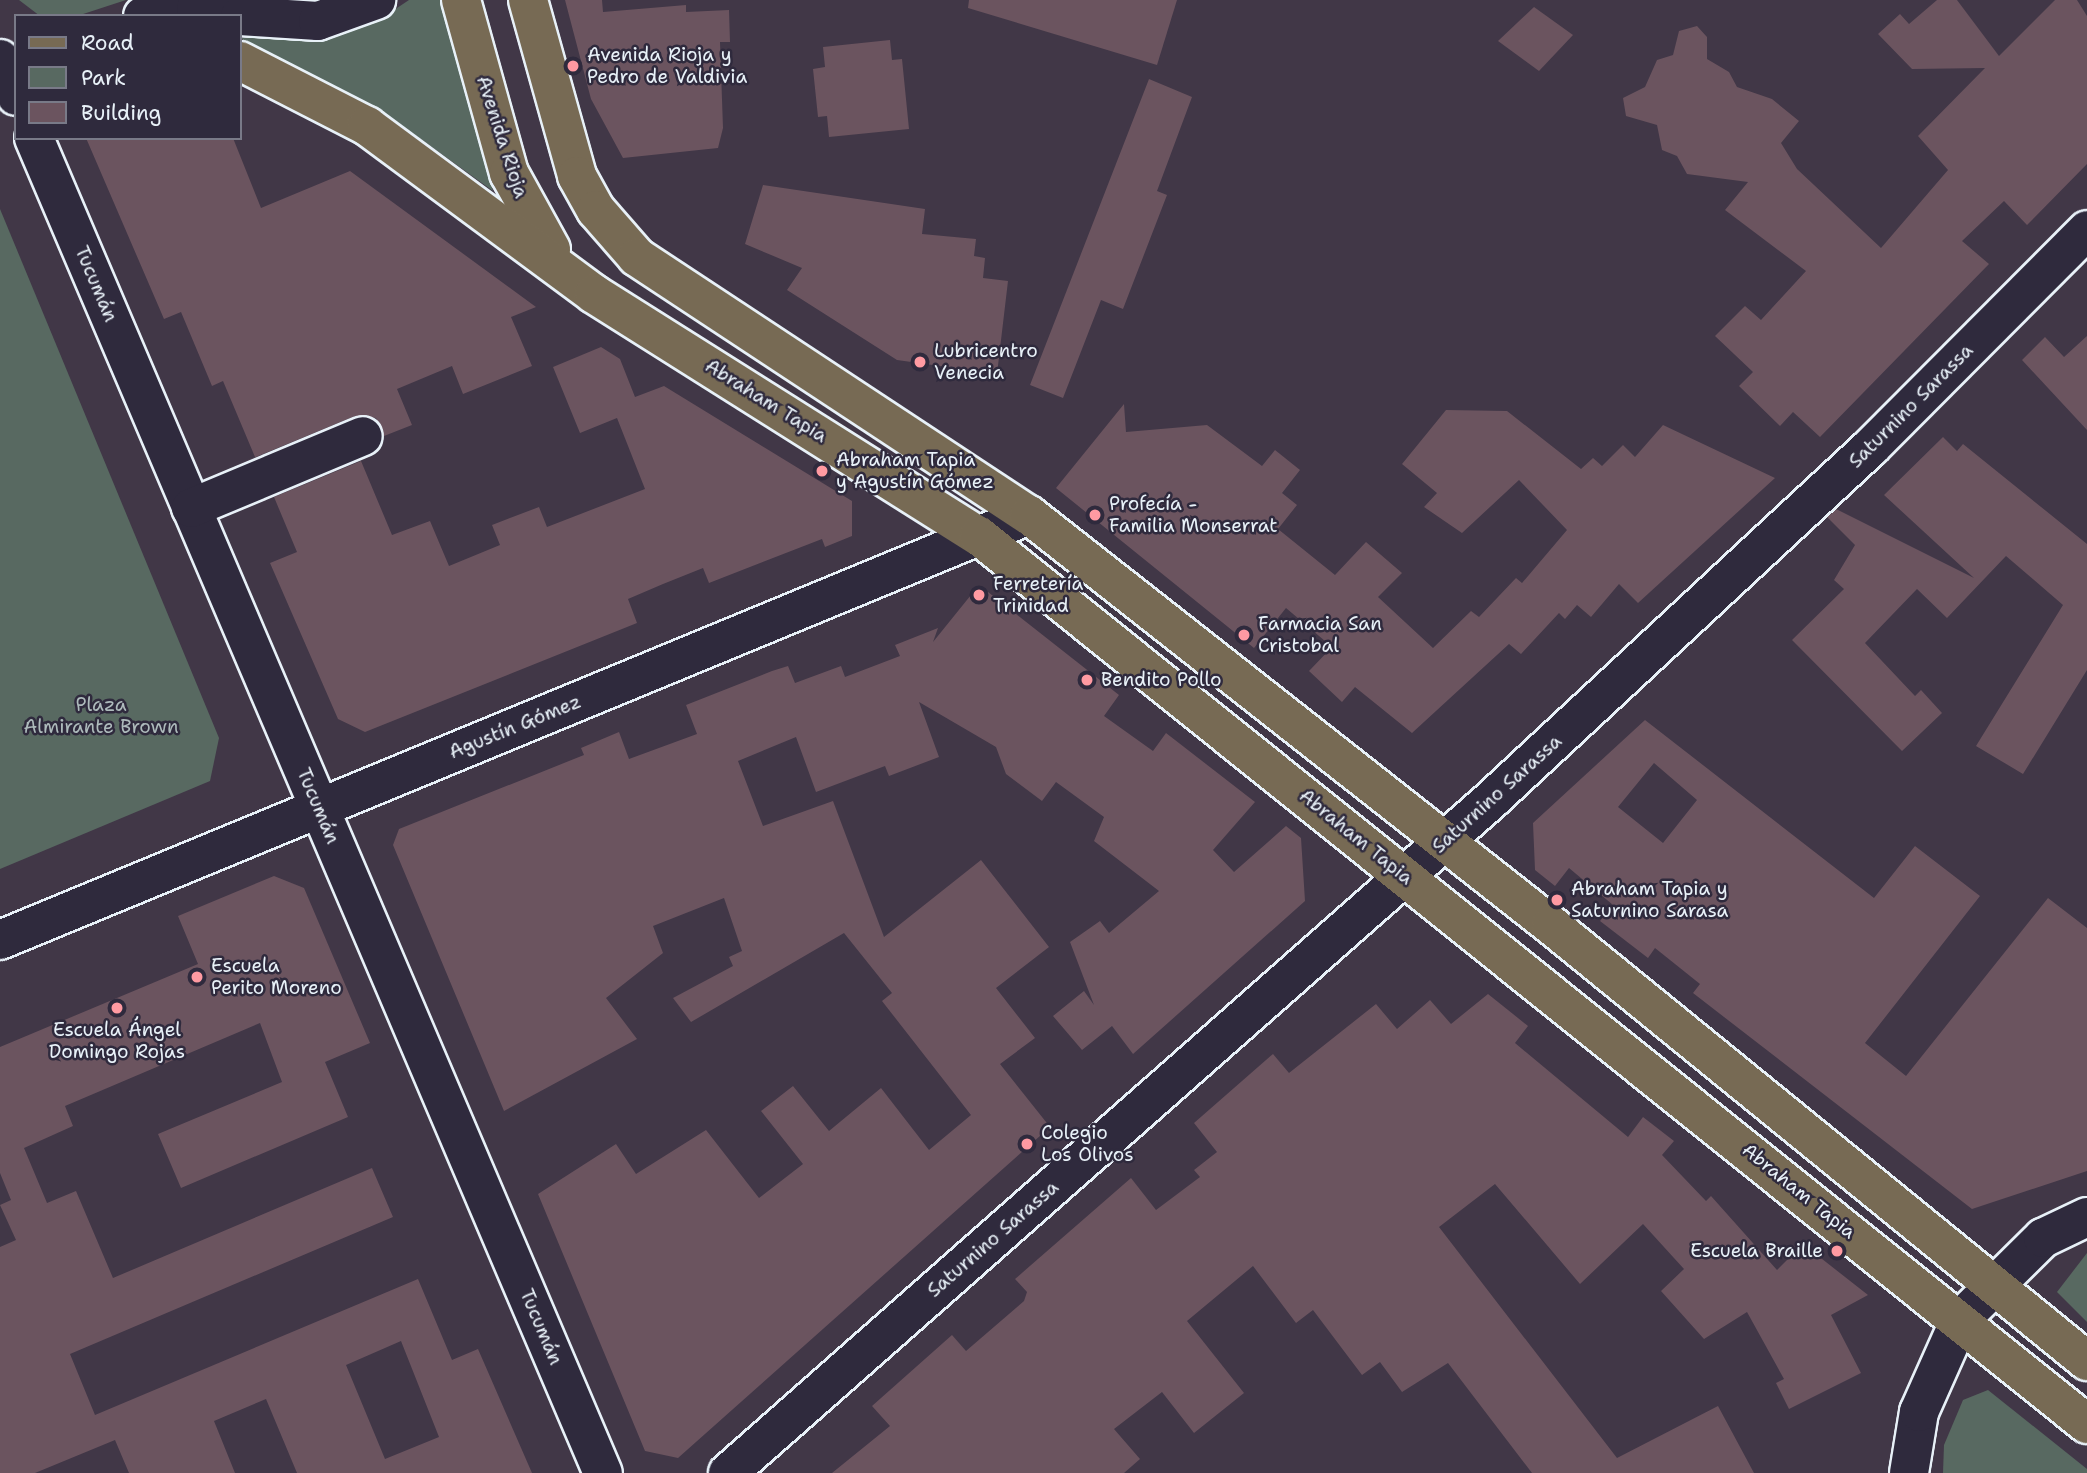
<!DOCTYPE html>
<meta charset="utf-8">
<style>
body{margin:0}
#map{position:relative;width:2087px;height:1473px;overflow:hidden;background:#413747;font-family:"Shantell Sans",sans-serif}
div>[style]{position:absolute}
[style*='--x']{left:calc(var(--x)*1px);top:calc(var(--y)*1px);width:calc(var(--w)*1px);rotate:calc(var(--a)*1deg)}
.green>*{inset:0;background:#586961}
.building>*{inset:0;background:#6b545f}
.roads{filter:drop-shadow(2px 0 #e8f1f8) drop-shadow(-2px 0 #e8f1f8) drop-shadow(0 2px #e8f1f8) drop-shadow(0 -2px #e8f1f8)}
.minor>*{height:38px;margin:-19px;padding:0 19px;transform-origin:19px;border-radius:19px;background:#2f2a3d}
.major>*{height:38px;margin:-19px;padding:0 19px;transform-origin:19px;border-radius:19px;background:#776a54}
.dots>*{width:19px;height:19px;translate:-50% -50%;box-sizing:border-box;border:4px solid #2f2a3d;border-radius:50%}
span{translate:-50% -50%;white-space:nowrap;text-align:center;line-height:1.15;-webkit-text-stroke:5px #2f2a3d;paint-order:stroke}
.poi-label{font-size:19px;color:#e8f1f8}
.left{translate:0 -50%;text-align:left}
.right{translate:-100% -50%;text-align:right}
.street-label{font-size:19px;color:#e8f1f8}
.park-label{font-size:19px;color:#aebbbc}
.legend{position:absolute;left:14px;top:14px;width:228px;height:126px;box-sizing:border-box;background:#2f2a3d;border:2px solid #797a88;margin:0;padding:9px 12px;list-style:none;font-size:21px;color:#e8f1f8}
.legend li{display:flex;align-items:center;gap:14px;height:35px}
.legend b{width:35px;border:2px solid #797a88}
</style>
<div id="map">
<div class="green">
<i style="clip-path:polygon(19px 0,126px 0,77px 16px,40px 16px)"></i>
<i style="clip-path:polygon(409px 0,440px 0,493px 191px,390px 117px,240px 38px,334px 36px,379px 20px)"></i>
<i style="clip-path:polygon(0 209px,219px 738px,210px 781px,0 869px)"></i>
<i style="clip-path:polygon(2087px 1253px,2087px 1322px,2057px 1292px)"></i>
<i style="clip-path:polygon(1988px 1390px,2087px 1469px,2087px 1473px,1943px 1473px,1944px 1445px,1963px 1400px)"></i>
</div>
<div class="building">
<i style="clip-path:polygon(565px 0,602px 0,603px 12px,686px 5px,686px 12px,729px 10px,730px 42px,720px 42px,723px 128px,718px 148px,623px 158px,591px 99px)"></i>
<i style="clip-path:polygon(969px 0,1177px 0,1157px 65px,968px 8px)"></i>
<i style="clip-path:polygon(1937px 0,1957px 0,1999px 56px,2055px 0,2077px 0,2087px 16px,2087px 164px,2027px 225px,2004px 201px,1962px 241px,1989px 264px,1820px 437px,1793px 412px,1780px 426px,1739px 386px,1753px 372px,1715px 336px,1745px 306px,1761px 320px,1806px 271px,1725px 210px,1748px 182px,1687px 174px,1677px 156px,1662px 150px,1657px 125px,1626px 116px,1623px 98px,1645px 87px,1657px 60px,1673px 55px,1679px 31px,1697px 26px,1707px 37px,1707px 59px,1729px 72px,1737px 87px,1772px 99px,1799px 121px,1781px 143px,1797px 169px,1881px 248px,1948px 170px,1918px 136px,1985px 68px,1912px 69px,1878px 34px,1900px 14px,1909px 24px)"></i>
<i style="clip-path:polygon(1534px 7px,1573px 35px,1539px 71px,1498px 41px)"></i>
<i style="clip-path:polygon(890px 40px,892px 60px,902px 59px,909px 129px,829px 137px,827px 116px,818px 117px,813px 69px,825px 67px,823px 47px)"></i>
<i style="clip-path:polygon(1149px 79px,1192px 97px,1157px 191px,1167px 195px,1123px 309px,1101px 300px,1063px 398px,1030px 385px)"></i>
<i style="clip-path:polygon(86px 138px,233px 138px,261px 208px,350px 171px,536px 307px,511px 317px,532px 366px,463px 394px,452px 366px,397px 389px,412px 425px,384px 436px,376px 418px,355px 416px,229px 468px,255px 457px,223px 381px,212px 386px,181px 312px,164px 319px)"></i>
<i style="clip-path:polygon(763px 185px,925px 209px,922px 234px,976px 239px,974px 256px,985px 258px,983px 278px,1008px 281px,997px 374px,897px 360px,787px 290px,802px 268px,745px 244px)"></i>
<i style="clip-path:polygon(2087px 336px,2087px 430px,2022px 360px,2045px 337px,2064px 357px)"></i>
<i style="clip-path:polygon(601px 347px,620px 359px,635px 397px,664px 386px,852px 501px,852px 536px,825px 547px,822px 539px,709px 583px,703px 568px,663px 584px,628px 599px,637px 623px,365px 732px,338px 719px,270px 563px,297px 552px,274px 497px,361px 461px,392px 535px,430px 521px,449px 566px,500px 545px,492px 525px,539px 507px,547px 527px,645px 489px,617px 418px,580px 433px,553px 367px)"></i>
<i style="clip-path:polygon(1124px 404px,1126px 432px,1207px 425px,1262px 466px,1275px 450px,1300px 470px,1282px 493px,1297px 505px,1278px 529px,1335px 575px,1366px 542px,1402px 573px,1378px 597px,1433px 648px,1471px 611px,1479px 617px,1516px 578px,1522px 583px,1567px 530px,1519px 480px,1462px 533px,1424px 507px,1437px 493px,1402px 464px,1446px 410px,1507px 411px,1581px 469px,1593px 458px,1602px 466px,1623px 445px,1635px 457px,1663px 425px,1775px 478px,1638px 603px,1619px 584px,1591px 617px,1577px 605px,1565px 619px,1559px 613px,1521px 654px,1509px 644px,1412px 733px,1355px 687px,1342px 702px,1309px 671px,1332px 647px,1286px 608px,1254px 648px,1056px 488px)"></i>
<i style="clip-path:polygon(1943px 437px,1957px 451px,1963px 444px,2087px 544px,2087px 670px,2023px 774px,1976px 746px,2063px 605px,2006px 556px,1947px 618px,1917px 589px,1865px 643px,1915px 696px,1921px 690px,1942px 713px,1902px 751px,1792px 640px,1844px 589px,1834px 580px,1855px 545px,1827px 517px,1836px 509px,1974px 578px,1884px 495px)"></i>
<i style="clip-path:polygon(975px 590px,988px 592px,1119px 695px,1104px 716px,1153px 751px,1166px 733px,1255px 802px,1213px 850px,1234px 872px,1286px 826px,1301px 838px,1305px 901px,1133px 1054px,1112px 1026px,1082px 1050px,1053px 1016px,1084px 991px,1094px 1005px,1070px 942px,1100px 921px,1109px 933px,1159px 891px,1094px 841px,1104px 817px,1056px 782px,1042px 801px,1006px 774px,996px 747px,919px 702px,939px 757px,889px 776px,885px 766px,816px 792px,796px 737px,738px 761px,763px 826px,833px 801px,884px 937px,981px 860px,1049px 947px,996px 988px,1035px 1038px,1000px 1064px,1050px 1127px,678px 1458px,645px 1451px,538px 1194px,616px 1144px,636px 1174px,706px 1130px,759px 1198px,803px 1164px,761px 1111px,793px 1086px,829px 1131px,881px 1088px,929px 1150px,971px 1115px,882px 1001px,892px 993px,844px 933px,691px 1022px,673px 998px,733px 966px,729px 957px,742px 951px,724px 898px,653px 926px,663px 953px,606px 998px,637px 1039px,504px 1111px,393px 845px,399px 829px,584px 755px,581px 748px,619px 732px,629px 759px,697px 734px,686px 705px,772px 671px,788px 666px,795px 683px,841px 666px,845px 677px,900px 656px,895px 645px,938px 628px,933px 642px)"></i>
<i style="clip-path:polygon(evenodd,1645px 720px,1874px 898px,1915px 846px,1980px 896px,1865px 1043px,1906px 1076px,2048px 898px,2087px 928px,2087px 1171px,1972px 1209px,1693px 993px,1700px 984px,1655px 948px,1648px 958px,1600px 921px,1613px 905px,1569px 868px,1555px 886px,1535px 870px,1533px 823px,1645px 720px,1654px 763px,1697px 800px,1663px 843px,1618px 807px,1654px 763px)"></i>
<i style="clip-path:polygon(evenodd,274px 876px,304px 888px,370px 1043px,325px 1062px,348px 1117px,181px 1188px,158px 1134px,282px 1082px,260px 1023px,65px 1106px,73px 1126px,24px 1148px,47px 1203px,76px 1191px,113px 1278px,372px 1168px,393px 1217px,70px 1354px,95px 1415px,418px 1279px,452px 1360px,478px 1349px,532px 1473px,297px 1473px,266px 1399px,214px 1421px,235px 1473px,129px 1473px,115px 1440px,35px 1473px,0 1473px,0 1247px,16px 1240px,0 1205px,11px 1200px,0 1173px,0 1047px,198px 964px,178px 916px,274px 876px,401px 1341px,439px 1437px,385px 1459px,346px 1365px,401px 1341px)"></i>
<i style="clip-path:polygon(1488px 994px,1528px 1026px,1515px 1043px,1628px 1137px,1643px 1117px,1674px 1141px,1662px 1155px,1706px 1201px,1711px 1196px,1777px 1270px,1803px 1244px,1868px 1295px,1831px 1315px,1861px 1373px,1789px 1409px,1776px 1383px,1784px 1379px,1747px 1312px,1704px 1339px,1661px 1291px,1684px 1269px,1643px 1224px,1580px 1284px,1495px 1184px,1439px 1227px,1617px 1458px,1718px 1406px,1754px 1473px,1532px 1473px,1448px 1363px,1402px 1392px,1380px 1362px,1362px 1375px,1313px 1310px,1296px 1323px,1253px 1266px,1187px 1321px,1244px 1393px,1194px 1433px,1162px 1392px,1114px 1429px,1140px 1459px,1124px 1473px,832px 1473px,890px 1426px,872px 1406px,952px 1335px,966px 1351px,1024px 1301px,1027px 1292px,1015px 1279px,1131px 1178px,1156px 1210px,1200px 1177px,1194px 1170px,1217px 1152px,1194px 1123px,1273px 1054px,1289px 1073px,1376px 1004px,1397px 1029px,1430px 1000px,1451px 1024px)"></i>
</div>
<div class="roads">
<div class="minor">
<i style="--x:143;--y:16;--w:54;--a:-8.6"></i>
<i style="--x:196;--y:8;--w:43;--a:10.8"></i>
<i style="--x:240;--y:16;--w:78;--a:3.7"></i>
<i style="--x:318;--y:21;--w:62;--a:-19.9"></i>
<i style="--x:0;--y:59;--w:40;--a:66.6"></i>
<i style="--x:34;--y:138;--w:1451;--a:66.92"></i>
<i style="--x:191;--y:508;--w:186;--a:-22.7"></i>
<i style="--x:0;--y:940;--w:1113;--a:-22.44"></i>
<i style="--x:728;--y:1473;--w:1017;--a:-41.41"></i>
<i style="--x:1491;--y:800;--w:519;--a:-42.89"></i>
<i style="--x:1871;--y:447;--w:306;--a:-45.1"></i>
<i style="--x:1909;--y:1473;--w:62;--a:-80.7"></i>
<i style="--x:1919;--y:1412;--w:101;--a:-66"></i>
<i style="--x:1960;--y:1320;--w:117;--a:-44.7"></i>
<i style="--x:2043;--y:1238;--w:49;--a:-25.5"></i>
</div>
<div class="major">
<i style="--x:461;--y:0;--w:180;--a:74.5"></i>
<i style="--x:509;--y:173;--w:87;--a:61.1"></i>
<i style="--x:528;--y:0;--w:183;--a:74.4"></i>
<i style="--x:577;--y:176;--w:39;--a:61"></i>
<i style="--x:596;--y:210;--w:62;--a:48.9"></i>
<i style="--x:637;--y:257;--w:469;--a:33.4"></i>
<i style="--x:1029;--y:515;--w:664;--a:38.15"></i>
<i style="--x:1551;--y:925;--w:691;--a:39.13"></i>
<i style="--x:240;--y:61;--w:143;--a:27.1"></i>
<i style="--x:367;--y:126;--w:282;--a:36.5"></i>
<i style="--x:594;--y:294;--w:455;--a:32.2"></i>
<i style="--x:979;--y:536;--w:1420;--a:38.71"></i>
</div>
</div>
<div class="dots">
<i style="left:573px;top:66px;background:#ff9aa2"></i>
<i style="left:920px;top:362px;background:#ff9aa2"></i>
<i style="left:822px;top:471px;background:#ff9aa2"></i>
<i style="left:1095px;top:515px;background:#ff9aa2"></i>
<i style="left:979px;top:595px;background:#ff9aa2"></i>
<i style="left:1244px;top:635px;background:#ff9aa2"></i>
<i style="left:1087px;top:680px;background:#ff9aa2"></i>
<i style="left:1557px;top:900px;background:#ff9aa2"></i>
<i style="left:197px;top:977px;background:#ff9aa2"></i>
<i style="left:117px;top:1008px;background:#ff9aa2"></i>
<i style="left:1027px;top:1144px;background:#ff9aa2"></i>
<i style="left:1837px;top:1251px;background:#ff9aa2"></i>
</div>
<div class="poi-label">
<span class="left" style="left:587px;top:66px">Avenida Rioja y<br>Pedro de Valdivia</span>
<span class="left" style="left:934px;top:362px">Lubricentro<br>Venecia</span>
<span class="left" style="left:836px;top:471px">Abraham Tapia<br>y Agustín Gómez</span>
<span class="left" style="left:1109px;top:515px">Profecía -<br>Familia Monserrat</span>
<span class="left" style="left:993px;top:595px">Ferretería<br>Trinidad</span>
<span class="left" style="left:1258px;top:635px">Farmacia San<br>Cristobal</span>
<span class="left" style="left:1101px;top:680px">Bendito Pollo</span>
<span class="left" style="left:1571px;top:900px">Abraham Tapia y<br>Saturnino Sarasa</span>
<span class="left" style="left:211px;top:977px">Escuela<br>Perito Moreno</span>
<span style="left:117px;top:1041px">Escuela Ángel<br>Domingo Rojas</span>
<span class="left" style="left:1041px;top:1144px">Colegio<br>Los Olivos</span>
<span class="right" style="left:1823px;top:1251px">Escuela Braille</span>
</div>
<div class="street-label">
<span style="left:502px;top:137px;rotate:72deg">Avenida Rioja</span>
<span style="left:96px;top:284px;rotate:67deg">Tucumán</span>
<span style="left:766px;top:401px;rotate:32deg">Abraham Tapia</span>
<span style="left:1911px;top:406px;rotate:-45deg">Saturnino Sarassa</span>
<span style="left:515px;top:727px;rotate:-22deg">Agustín Gómez</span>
<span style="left:1497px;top:794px;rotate:-42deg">Saturnino Sarassa</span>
<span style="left:318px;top:806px;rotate:67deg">Tucumán</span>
<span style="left:1356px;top:837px;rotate:39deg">Abraham Tapia</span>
<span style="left:1799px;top:1191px;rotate:39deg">Abraham Tapia</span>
<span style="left:993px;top:1239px;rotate:-41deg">Saturnino Sarassa</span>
<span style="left:541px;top:1327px;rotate:67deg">Tucumán</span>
</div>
<div class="park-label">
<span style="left:101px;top:716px">Plaza<br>Almirante Brown</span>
</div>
<ul class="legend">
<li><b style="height:9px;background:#776a54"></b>Road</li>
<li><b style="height:19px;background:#586961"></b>Park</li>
<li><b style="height:19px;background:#6b545f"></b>Building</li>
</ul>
</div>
